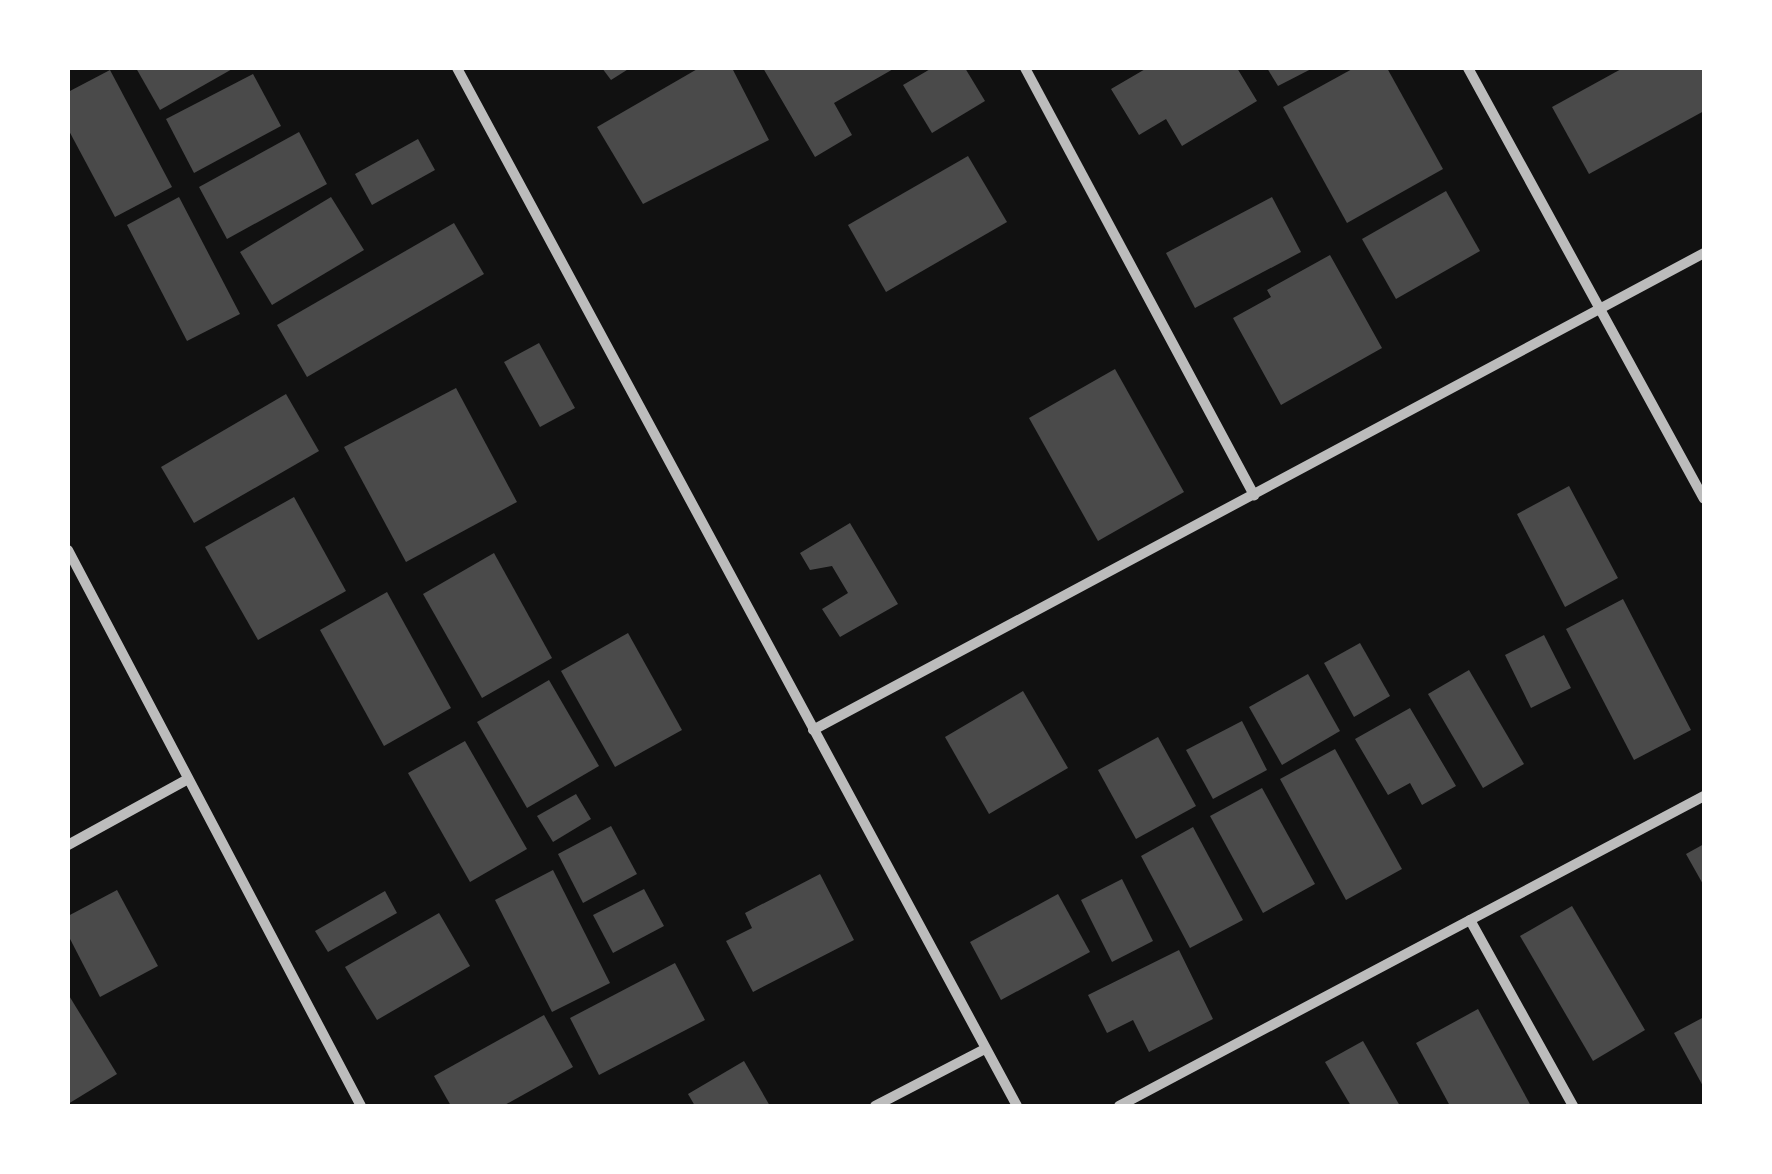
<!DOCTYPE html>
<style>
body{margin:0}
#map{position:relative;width:1772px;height:1174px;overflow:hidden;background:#111;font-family:"Work Sans",sans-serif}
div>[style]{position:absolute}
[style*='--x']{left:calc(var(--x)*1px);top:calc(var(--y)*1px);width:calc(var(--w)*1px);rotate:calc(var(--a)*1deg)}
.building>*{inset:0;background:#4a4a4a}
.minor>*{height:10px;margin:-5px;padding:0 5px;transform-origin:5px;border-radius:5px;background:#bcbcbc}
span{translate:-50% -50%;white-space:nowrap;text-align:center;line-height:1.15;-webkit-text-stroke:10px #fff;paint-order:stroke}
.frame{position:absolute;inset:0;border:70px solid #fff;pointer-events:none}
</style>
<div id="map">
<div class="building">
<i style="clip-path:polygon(136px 68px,234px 68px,160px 110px)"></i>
<i style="clip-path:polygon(602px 68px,630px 68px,611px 80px)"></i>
<i style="clip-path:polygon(699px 68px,732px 68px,769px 140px,643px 204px,597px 127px)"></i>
<i style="clip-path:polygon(763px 68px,895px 68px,834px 103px,852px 135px,815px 157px)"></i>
<i style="clip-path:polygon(932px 68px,965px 68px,985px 101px,932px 133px,903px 85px)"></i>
<i style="clip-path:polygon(1147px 68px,1237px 68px,1257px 101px,1182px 146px,1166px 119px,1139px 135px,1111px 89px)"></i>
<i style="clip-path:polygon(1267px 68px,1313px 68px,1278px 86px)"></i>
<i style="clip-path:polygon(1354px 68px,1387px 68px,1443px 169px,1347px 223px,1283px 107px)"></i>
<i style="clip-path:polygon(1623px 68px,1702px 68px,1704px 111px,1589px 174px,1552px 107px)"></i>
<i style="clip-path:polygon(110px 70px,172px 187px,115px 217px,68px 129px,68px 92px)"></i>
<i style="clip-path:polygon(253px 74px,281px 126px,194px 173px,166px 119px)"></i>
<i style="clip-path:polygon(299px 132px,327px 184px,227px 239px,199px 187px)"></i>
<i style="clip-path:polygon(418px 139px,435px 170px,372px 205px,355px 174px)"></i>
<i style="clip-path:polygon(968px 156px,1007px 222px,886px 292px,848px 225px)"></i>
<i style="clip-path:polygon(1446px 191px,1480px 251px,1396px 299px,1362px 239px)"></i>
<i style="clip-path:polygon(179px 197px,240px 314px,187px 341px,127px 225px)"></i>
<i style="clip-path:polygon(331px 197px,364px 250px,272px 305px,240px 252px)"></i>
<i style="clip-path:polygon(1272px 197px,1301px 252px,1195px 308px,1166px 253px)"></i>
<i style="clip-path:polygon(454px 223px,484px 274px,307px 377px,277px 325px)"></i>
<i style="clip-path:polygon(1330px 255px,1382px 348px,1281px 405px,1233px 318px,1271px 297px,1267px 290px)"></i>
<i style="clip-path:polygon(539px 343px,575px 408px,540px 427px,504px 362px)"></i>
<i style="clip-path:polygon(1115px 369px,1184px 492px,1098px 541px,1029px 418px)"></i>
<i style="clip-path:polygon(456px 388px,517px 502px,406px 562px,344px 447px)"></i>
<i style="clip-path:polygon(286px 394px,319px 451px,194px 523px,161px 467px)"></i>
<i style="clip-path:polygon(1569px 486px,1618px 578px,1565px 607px,1517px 514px)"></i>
<i style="clip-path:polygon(294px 497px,346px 591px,258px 640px,205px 547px)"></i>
<i style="clip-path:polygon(850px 523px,898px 604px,840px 637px,822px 609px,848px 593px,832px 566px,810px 570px,800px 553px)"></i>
<i style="clip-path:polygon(494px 553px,552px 658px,482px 698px,423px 594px)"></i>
<i style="clip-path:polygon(387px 592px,451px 708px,384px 746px,320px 630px)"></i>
<i style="clip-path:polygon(1623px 599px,1691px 730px,1634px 760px,1566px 629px)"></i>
<i style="clip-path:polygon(628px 633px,682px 730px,615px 767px,561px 671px)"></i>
<i style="clip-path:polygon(1544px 635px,1571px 688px,1531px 708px,1505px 655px)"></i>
<i style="clip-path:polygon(1360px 643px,1390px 696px,1354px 717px,1324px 663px)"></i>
<i style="clip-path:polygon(1469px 670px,1524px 764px,1483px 788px,1428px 694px)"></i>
<i style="clip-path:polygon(1308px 674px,1340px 731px,1282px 765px,1249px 707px)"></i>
<i style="clip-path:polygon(549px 680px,599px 766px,527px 808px,477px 722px)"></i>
<i style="clip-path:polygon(1023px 691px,1068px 768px,989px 814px,945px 737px)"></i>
<i style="clip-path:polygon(1410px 708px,1456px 786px,1422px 805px,1410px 783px,1388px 795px,1355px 739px)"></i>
<i style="clip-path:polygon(1242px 721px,1267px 770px,1213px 799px,1186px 750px)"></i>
<i style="clip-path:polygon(1158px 737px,1196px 806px,1136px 839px,1098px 770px)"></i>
<i style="clip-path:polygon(465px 741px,527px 849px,470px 882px,408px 773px)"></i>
<i style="clip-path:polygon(1335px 749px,1402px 869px,1346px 900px,1280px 779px)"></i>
<i style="clip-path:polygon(1262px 788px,1315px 884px,1263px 913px,1210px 816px)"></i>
<i style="clip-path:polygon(576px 794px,591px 819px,553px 842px,537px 816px)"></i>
<i style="clip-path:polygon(611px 826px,637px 874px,583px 903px,558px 854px)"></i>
<i style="clip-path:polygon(1193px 827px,1243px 920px,1190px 948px,1141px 856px)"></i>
<i style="clip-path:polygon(1704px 844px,1704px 886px,1686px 854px)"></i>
<i style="clip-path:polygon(553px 870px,610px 983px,552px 1012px,495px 900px)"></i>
<i style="clip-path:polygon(820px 874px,854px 940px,753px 992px,726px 941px,752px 928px,745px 913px)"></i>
<i style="clip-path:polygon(1122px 879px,1153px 941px,1112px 962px,1081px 900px)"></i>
<i style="clip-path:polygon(644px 889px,664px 926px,613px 953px,593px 915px)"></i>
<i style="clip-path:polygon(117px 890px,158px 966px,100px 997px,68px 935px,68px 916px)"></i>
<i style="clip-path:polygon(385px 891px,397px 913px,328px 952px,315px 931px)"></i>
<i style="clip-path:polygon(1058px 894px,1090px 952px,1001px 1000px,970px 942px)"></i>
<i style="clip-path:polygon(1572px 906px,1645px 1030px,1593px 1061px,1520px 936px)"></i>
<i style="clip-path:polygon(439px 913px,470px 966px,377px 1020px,345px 967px)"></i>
<i style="clip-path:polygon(1179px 950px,1213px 1019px,1149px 1052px,1133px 1020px,1107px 1033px,1088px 995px)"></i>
<i style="clip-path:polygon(675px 963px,705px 1020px,599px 1075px,570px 1018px)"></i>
<i style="clip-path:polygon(68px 994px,117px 1074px,68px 1104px)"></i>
<i style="clip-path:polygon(1478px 1009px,1531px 1106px,1450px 1106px,1416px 1043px)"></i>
<i style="clip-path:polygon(544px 1015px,573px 1067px,503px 1106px,451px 1106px,434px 1076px)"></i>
<i style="clip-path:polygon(1704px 1017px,1704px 1088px,1674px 1033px)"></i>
<i style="clip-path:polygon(1363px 1041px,1400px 1106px,1351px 1106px,1325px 1062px)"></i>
<i style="clip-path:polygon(744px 1061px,770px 1106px,695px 1106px,688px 1094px)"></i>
</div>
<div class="minor">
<i style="--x:457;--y:68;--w:1179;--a:61.65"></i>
<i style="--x:1025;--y:68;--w:485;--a:61.8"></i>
<i style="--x:1468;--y:68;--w:491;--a:61.3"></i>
<i style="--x:68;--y:550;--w:628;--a:62.21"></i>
<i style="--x:813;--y:730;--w:1011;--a:-28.16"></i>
<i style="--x:68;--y:845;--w:137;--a:-28.8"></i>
<i style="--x:1470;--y:920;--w:213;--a:61"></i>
<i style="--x:875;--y:1106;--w:124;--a:-27.4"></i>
<i style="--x:1119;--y:1106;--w:662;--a:-27.92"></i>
</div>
<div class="frame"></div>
</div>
